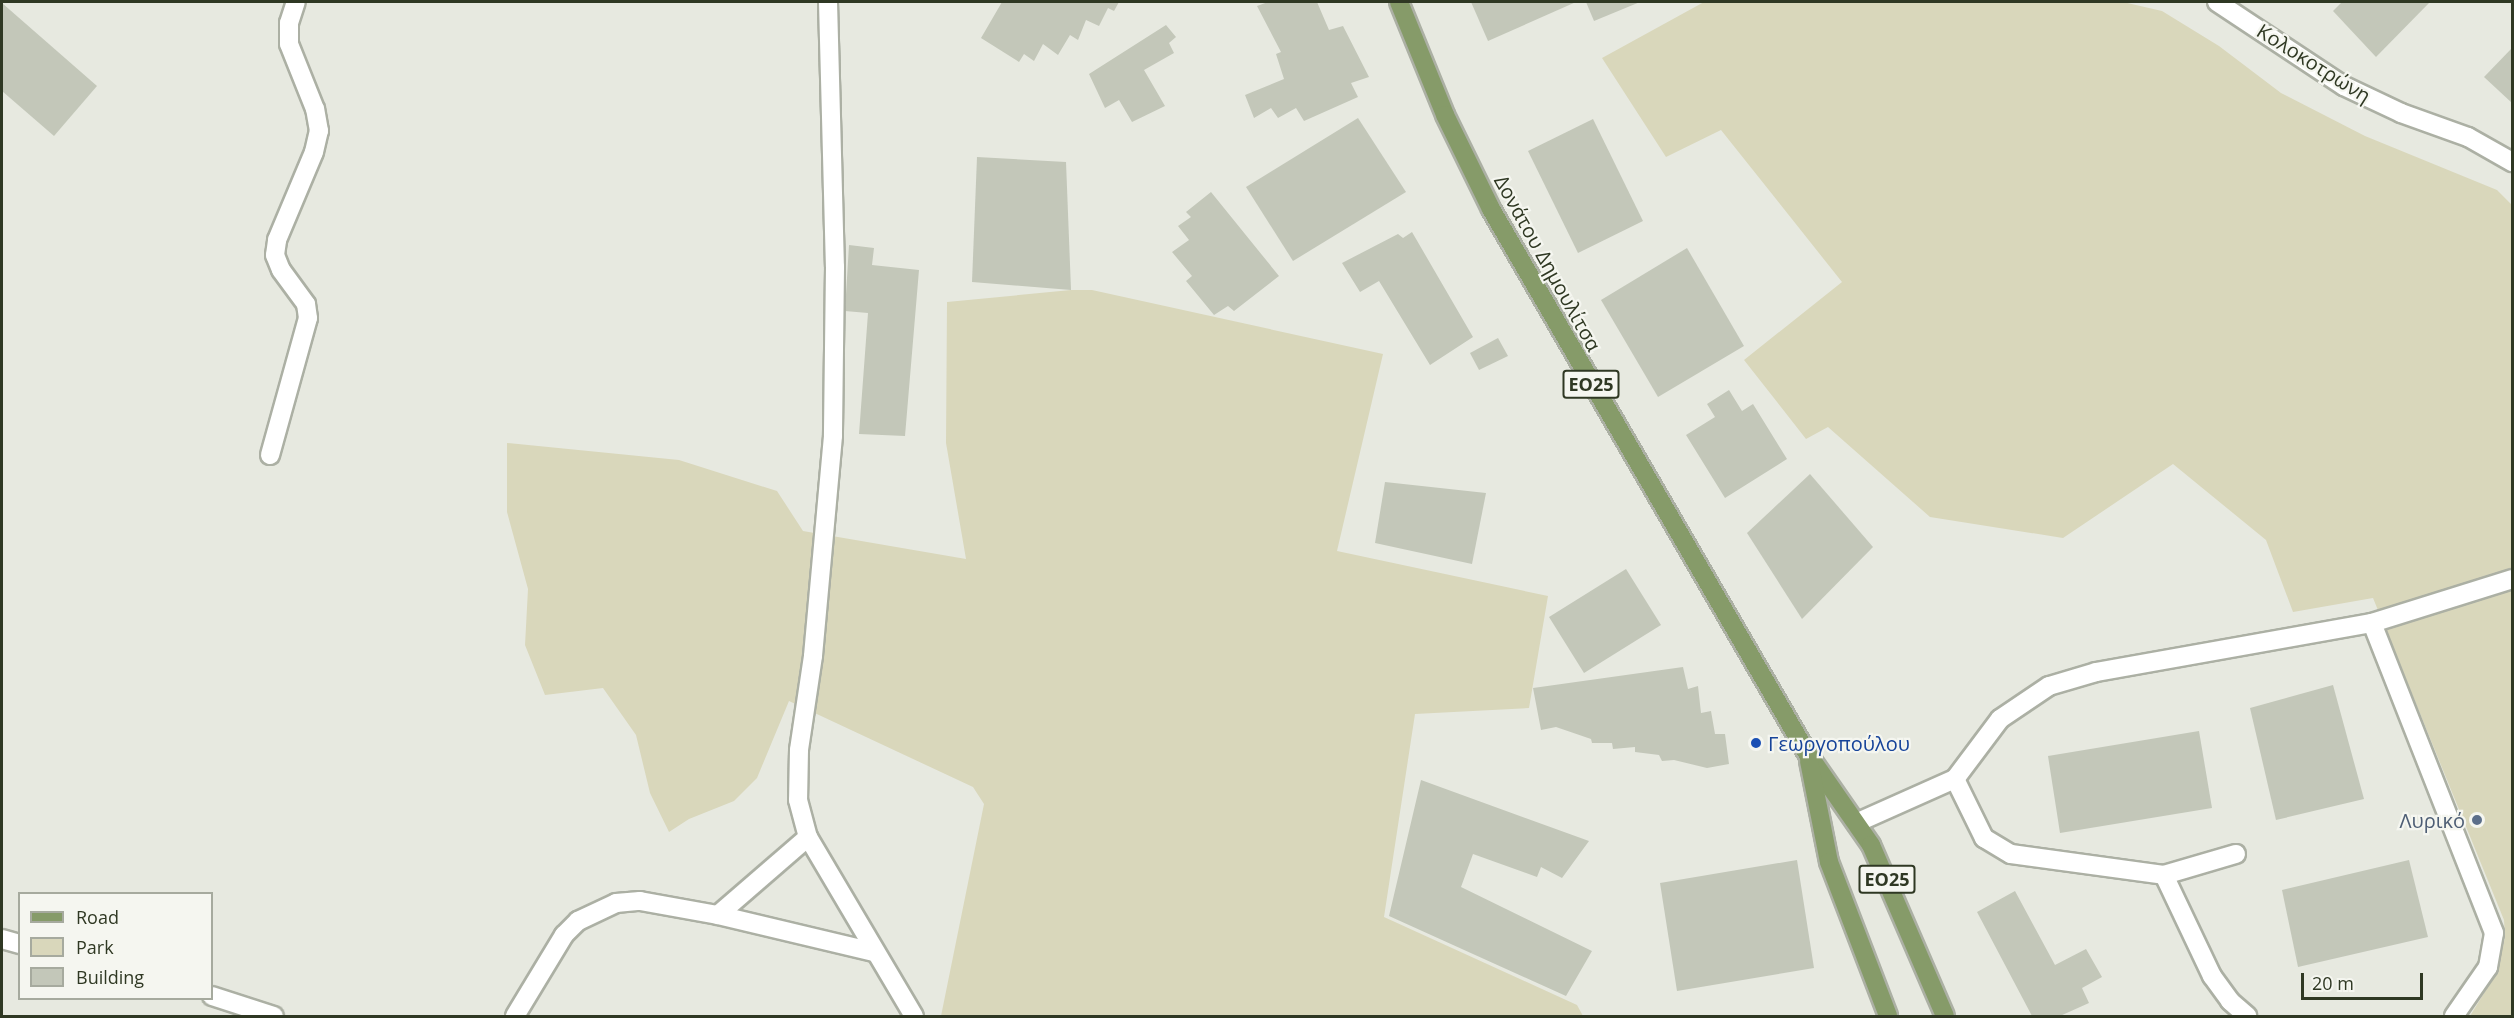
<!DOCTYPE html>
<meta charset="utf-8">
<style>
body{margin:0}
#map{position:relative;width:2514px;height:1018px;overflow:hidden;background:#e7e9e0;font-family:"Open Sans",sans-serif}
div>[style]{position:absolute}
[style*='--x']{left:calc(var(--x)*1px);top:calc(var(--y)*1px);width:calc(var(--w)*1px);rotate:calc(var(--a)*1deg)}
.green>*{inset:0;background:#d9d7bb}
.building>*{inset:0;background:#c3c7b9}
.roads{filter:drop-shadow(2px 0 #acb0a4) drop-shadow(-2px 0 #acb0a4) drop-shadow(0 2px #acb0a4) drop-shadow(0 -2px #acb0a4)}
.minor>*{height:18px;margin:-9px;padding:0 9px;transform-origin:9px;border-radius:9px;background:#fff}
.major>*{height:18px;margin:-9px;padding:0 9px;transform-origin:9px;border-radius:9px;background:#869b69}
.dots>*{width:16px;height:16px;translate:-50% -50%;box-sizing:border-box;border:3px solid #f5f6f0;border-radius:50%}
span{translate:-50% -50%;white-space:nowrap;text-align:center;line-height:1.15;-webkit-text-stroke:4.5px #f5f6f0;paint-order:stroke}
.shield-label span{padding:2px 4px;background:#f5f6f0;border:2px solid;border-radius:4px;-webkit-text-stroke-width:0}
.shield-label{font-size:18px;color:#2f3823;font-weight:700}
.street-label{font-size:20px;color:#2f3823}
.transit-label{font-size:20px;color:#164399}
.left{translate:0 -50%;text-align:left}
.service-label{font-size:20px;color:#4e5e75}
.right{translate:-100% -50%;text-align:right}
.frame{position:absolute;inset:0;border:3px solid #2f3823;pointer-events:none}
.legend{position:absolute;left:18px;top:892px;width:195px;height:108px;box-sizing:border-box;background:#f5f6f0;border:2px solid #a6aa9e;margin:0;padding:8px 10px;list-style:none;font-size:18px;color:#2f3823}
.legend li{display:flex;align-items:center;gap:12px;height:30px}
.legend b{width:30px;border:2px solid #a6aa9e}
.scale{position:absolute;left:2301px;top:973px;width:122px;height:27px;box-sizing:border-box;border:3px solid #2f3823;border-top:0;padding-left:8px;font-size:18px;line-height:21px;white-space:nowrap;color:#2f3823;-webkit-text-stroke:4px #f5f6f0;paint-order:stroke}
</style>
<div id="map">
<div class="green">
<i style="clip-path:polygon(1704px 2px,2123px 2px,2162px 11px,2219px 46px,2281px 93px,2365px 136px,2497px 190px,2512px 205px,2512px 1016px,2470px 1016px,2497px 972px,2505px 937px,2504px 920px,2373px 598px,2293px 612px,2266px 540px,2173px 464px,2063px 538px,1930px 517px,1828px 427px,1806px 439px,1744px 360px,1842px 282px,1721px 130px,1666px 157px,1602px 58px)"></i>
<i style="clip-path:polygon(1071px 290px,1092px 290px,1383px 354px,1337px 551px,1548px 596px,1529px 708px,1415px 714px,1384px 917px,1577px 1005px,1583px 1016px,941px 1016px,984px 804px,973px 787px,789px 701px,757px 778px,734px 801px,689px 819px,669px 832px,650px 793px,636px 735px,603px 688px,545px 695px,525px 645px,528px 589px,507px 512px,507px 443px,679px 460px,777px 491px,803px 531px,966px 559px,946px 443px,947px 302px)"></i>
</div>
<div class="building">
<i style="clip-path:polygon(1002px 2px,1119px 2px,1114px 11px,1108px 8px,1099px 26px,1086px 20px,1078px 40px,1070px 35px,1058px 55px,1043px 44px,1034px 61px,1024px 54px,1019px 62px,981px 38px)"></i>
<i style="clip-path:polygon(1268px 2px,1317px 2px,1329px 30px,1343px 26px,1369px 77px,1351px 83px,1358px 97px,1304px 121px,1296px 108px,1278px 118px,1271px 108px,1254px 118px,1245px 95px,1284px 79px,1276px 54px,1281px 52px,1257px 6px)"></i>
<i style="clip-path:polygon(1471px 2px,1576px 2px,1488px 41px)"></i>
<i style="clip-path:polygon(1586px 2px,1640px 2px,1594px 21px)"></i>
<i style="clip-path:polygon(2342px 2px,2430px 2px,2376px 57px,2333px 11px)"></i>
<i style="clip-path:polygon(2px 3px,97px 86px,54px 136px,2px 91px)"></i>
<i style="clip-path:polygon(1166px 25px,1176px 37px,1169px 43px,1174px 53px,1144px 70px,1165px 106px,1132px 122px,1119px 100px,1105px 108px,1089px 74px)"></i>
<i style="clip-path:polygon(2512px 48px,2512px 103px,2484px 77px)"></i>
<i style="clip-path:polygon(1358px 118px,1406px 192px,1293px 261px,1246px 187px)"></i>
<i style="clip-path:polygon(1593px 119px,1643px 221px,1578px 253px,1528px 151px)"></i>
<i style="clip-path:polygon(977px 157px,1066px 162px,1071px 290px,972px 282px)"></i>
<i style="clip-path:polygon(1211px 192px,1279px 276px,1234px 311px,1228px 306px,1214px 315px,1186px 281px,1192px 276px,1172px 252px,1189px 240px,1178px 226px,1191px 217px,1186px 212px)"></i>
<i style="clip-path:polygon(1412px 232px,1473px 337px,1430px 365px,1379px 281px,1360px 292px,1342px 263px,1398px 234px,1403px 238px)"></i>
<i style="clip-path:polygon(849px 245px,874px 248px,872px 265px,919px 270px,905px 436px,859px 434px,868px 313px,845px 311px)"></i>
<i style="clip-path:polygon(1687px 248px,1744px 346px,1658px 397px,1601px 300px)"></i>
<i style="clip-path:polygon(1498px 338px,1508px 356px,1479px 370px,1470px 353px)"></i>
<i style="clip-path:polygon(1729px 390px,1742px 411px,1753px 404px,1787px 459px,1725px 498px,1686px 435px,1715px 417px,1707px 404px)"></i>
<i style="clip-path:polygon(1810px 474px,1873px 547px,1802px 619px,1747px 533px)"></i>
<i style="clip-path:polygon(1385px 482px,1486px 493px,1472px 564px,1375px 543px)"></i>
<i style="clip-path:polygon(1626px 569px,1661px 625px,1584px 673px,1549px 617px)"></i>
<i style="clip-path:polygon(1683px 667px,1688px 689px,1698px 686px,1701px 713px,1711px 711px,1715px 734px,1725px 734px,1729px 764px,1707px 768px,1674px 760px,1662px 761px,1659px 755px,1635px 752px,1635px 747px,1613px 749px,1612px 743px,1592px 743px,1591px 739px,1556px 727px,1541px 730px,1533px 688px)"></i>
<i style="clip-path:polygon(2333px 685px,2364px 799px,2276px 820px,2250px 708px)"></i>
<i style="clip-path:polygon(2199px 731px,2212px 808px,2060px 833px,2048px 756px)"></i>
<i style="clip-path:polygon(1421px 780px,1589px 841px,1562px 878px,1541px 867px,1537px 877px,1473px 854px,1461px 887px,1592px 951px,1566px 996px,1389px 916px)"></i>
<i style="clip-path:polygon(1797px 860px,1814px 968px,1677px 991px,1660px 883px)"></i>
<i style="clip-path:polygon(2409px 860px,2428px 937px,2298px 967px,2282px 890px)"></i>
<i style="clip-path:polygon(2015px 891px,2055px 965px,2086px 949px,2102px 977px,2082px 988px,2089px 1003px,2060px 1016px,2032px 1016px,1977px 912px)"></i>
</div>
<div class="roads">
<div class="minor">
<i style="--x:828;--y:2;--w:265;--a:88.5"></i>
<i style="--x:835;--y:267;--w:169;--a:90.7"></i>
<i style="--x:833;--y:436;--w:221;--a:95.2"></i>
<i style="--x:813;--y:656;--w:95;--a:98.5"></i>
<i style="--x:799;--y:750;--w:50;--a:91.1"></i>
<i style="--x:798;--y:800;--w:38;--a:75"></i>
<i style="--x:808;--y:837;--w:208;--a:59.4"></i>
<i style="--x:2217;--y:2;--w:152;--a:33.5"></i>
<i style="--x:2344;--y:86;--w:63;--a:25.3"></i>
<i style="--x:2401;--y:113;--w:71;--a:19.7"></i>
<i style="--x:2468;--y:137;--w:51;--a:29.6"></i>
<i style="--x:270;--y:455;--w:142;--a:-74.5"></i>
<i style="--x:308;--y:318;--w:14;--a:-98"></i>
<i style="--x:306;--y:304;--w:42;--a:-126.3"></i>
<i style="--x:281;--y:270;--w:16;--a:-112"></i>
<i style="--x:275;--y:255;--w:15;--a:-82"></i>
<i style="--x:277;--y:240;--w:95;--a:-67.2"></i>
<i style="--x:314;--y:152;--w:22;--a:-77"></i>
<i style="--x:319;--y:131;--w:22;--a:-100"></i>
<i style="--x:315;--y:109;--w:70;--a:-111.8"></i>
<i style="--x:289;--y:44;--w:21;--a:-90"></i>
<i style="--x:289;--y:23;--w:22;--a:-72"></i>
<i style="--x:2372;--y:623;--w:333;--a:68.5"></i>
<i style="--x:2494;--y:933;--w:35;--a:100"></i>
<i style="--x:2488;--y:967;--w:60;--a:124.8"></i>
<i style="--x:1955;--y:779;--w:75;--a:-53.1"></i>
<i style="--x:2000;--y:719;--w:59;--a:-34"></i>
<i style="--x:2049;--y:686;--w:49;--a:-16.6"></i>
<i style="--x:2096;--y:672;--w:280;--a:-10.1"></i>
<i style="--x:2372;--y:623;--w:147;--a:-17.4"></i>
<i style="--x:1856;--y:823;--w:108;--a:-24"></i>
<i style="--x:1955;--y:779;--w:66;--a:63.8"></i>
<i style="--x:1984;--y:838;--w:31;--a:31"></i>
<i style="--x:2011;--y:854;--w:154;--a:7.8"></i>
<i style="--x:2164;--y:875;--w:75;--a:-16.3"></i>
<i style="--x:2164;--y:875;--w:112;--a:64.6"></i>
<i style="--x:2212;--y:976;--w:31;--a:54"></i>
<i style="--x:2230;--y:1001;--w:23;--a:41"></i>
<i style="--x:718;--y:915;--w:159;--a:13.4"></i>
<i style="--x:2;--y:939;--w:19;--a:16"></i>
<i style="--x:212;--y:996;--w:65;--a:17.9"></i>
<i style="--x:515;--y:1016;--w:95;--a:-58.8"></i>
<i style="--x:564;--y:935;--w:20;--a:-45"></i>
<i style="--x:578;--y:921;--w:42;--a:-25.3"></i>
<i style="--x:616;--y:903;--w:24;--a:-5"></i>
<i style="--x:640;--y:901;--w:79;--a:10.2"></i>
<i style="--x:718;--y:915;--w:119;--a:-40.9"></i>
</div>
<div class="major">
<i style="--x:1399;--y:2;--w:122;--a:67.8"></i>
<i style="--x:1445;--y:115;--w:105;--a:63.9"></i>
<i style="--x:1491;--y:209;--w:629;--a:59.85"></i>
<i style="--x:1807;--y:753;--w:112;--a:55.2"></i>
<i style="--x:1871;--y:845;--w:186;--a:66.6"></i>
<i style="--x:1809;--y:761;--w:103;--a:78.8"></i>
<i style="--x:1829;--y:862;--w:165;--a:69"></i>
</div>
</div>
<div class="dots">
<i style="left:1756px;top:743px;background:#1a4fb4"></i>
<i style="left:2477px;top:820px;background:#5c6f8a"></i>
</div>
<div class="shield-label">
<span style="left:1591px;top:384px">ΕΟ25</span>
<span style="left:1887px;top:879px">ΕΟ25</span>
</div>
<div class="street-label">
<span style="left:2314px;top:63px;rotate:32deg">Κολοκοτρώνη</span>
<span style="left:1548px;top:263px;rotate:61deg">Δονάτου Δημουλίτσα</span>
</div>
<div class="transit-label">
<span class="left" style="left:1768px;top:743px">Γεωργοπούλου</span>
</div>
<div class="service-label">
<span class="right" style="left:2465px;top:820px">Λυρικό</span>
</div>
<div class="frame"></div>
<ul class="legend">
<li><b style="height:8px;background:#869b69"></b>Road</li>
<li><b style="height:16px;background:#d9d7bb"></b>Park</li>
<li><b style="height:16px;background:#c3c7b9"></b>Building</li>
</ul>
<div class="scale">20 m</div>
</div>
